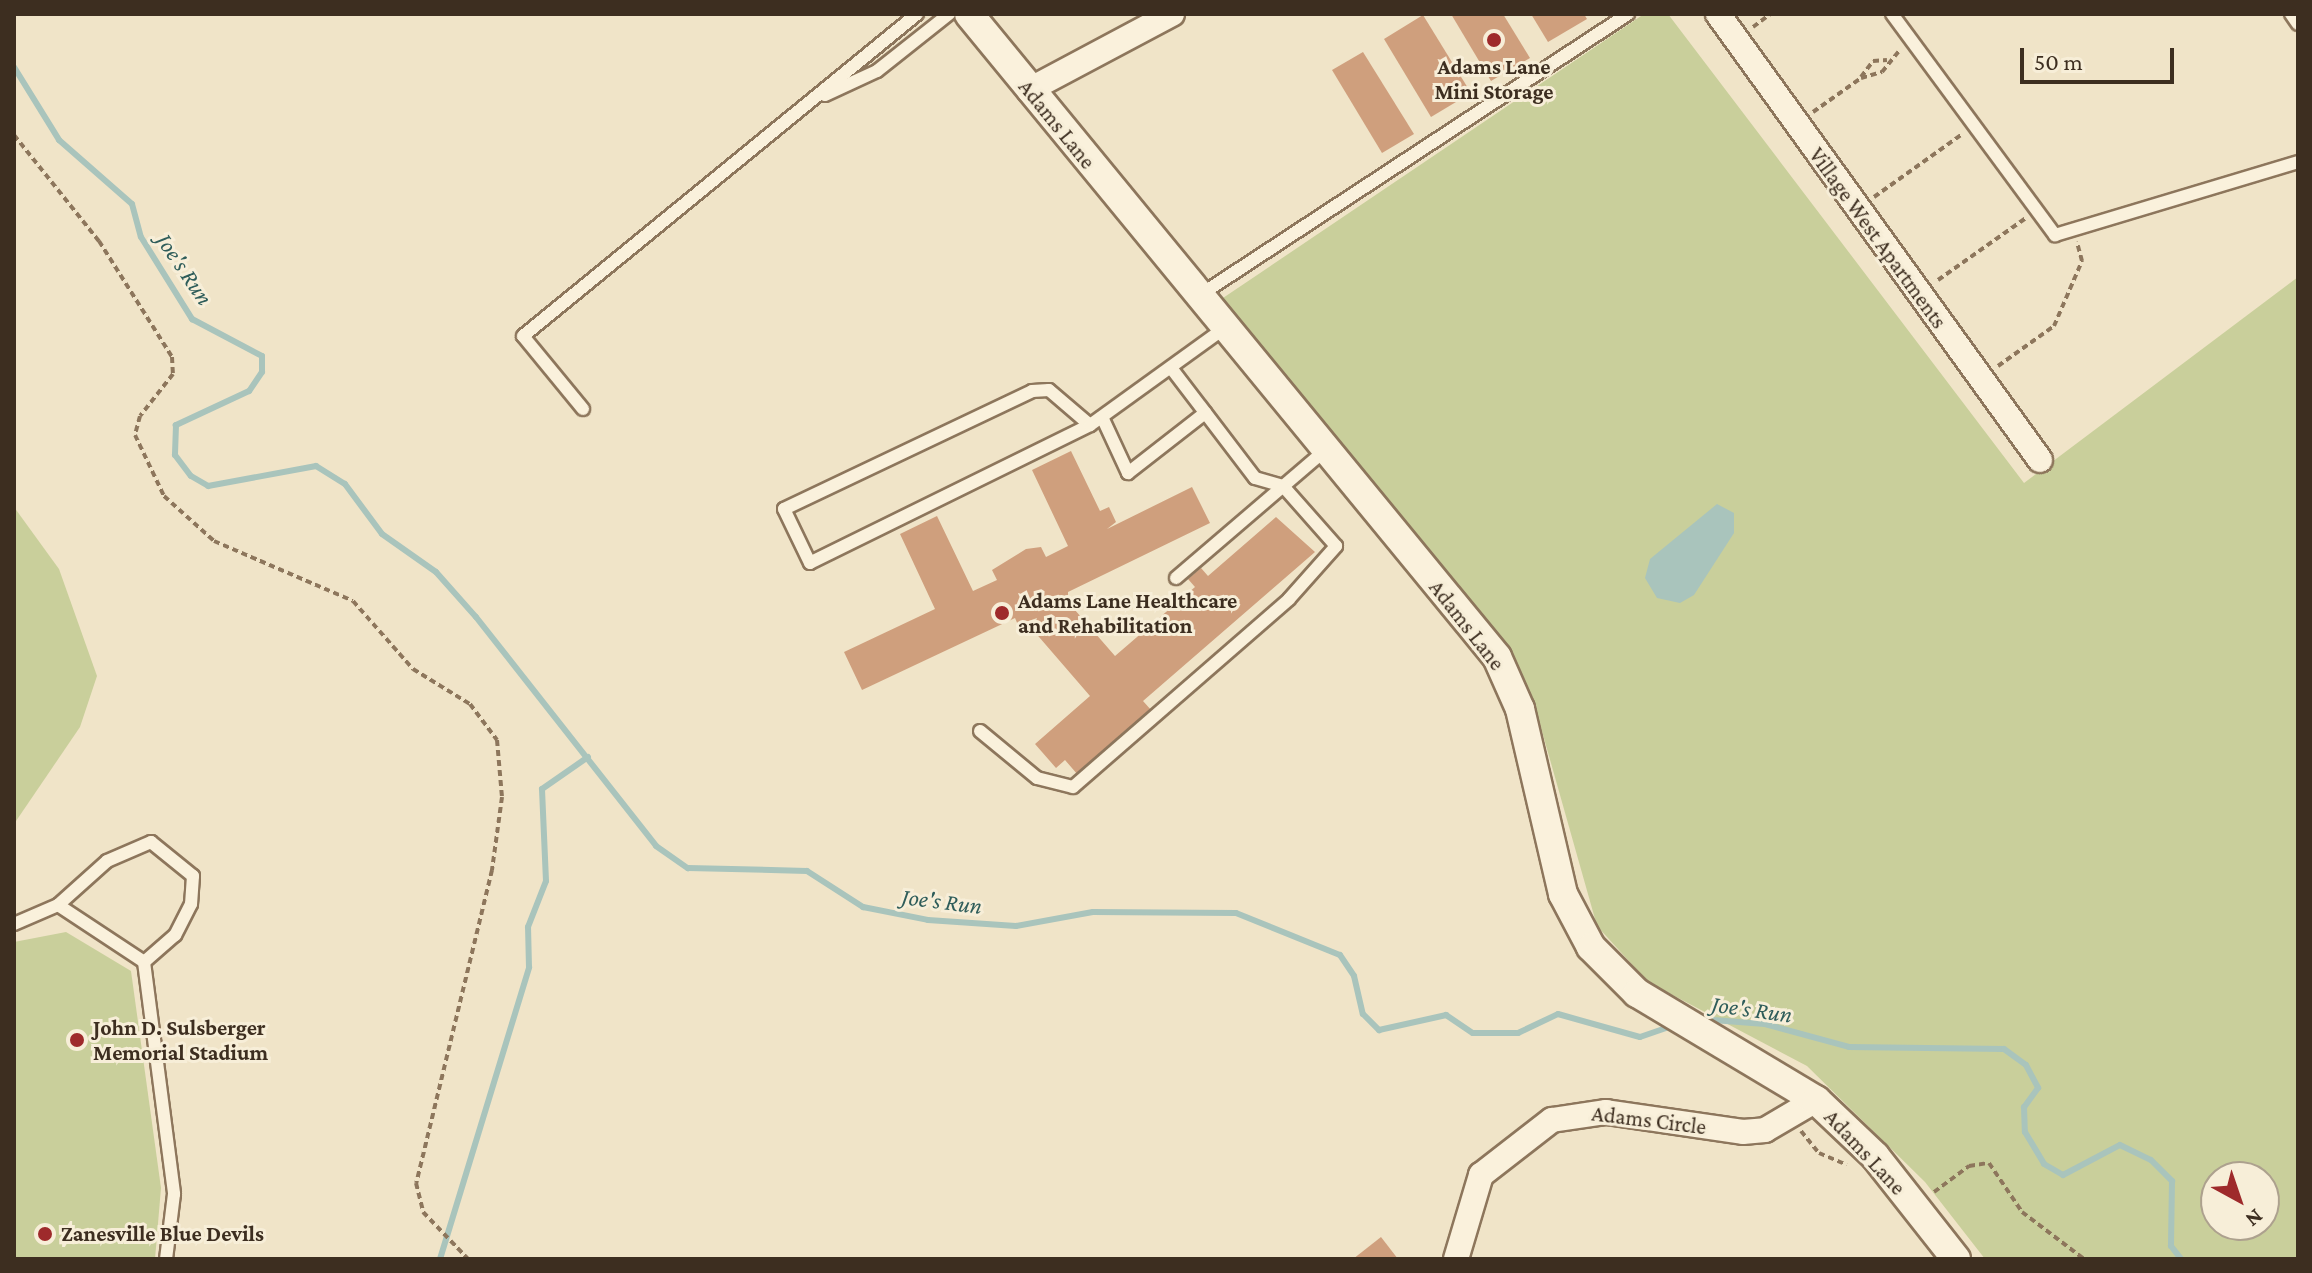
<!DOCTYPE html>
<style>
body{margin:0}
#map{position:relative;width:2312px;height:1273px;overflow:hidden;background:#f0e4c8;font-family:"Crimson Pro",serif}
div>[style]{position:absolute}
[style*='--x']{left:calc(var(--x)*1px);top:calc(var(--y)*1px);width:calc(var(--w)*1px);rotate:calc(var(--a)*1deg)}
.green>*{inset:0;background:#c9cf9b}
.water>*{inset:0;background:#a9c4bc}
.stream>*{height:6px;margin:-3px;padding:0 3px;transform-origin:3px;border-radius:3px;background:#a9c4bc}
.building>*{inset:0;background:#cf9f7d}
.path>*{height:4px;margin-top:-2px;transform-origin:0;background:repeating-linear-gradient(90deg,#8d765c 0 6px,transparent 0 10px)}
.roads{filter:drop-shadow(2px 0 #8d765c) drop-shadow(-2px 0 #8d765c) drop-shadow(0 2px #8d765c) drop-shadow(0 -2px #8d765c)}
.service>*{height:12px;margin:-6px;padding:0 6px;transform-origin:6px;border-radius:6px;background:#faf1dc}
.minor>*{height:24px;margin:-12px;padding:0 12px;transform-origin:12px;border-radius:12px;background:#faf1dc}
.tertiary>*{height:28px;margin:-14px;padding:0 14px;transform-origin:14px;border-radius:14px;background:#faf1dc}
.dots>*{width:22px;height:22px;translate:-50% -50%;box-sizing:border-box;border:4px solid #f7eed8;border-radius:50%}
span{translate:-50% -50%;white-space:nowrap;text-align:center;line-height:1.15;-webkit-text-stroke:6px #f7eed8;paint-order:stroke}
.poi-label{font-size:22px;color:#3d2e20;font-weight:700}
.left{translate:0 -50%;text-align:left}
.street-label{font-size:22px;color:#3d2e20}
.water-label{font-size:24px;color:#2f5d5a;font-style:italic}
.frame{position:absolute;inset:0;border:16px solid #3d2e20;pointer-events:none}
.north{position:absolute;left:2200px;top:1161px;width:80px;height:80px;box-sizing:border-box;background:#f7eed8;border:2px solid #ada18e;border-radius:50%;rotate:140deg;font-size:22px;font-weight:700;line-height:32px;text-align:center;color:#3d2e20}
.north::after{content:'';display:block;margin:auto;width:28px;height:36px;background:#9e2a2b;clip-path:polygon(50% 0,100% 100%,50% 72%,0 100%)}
.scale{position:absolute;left:2020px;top:48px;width:154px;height:36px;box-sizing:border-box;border:4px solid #3d2e20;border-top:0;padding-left:10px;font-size:24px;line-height:28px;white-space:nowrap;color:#3d2e20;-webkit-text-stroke:6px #f7eed8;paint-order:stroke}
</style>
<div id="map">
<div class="green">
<i style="clip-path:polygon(evenodd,1644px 14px,1668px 14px,2024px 483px,2298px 277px,2298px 1259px,1985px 1259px,1925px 1182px,1807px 1066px,1648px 982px,1597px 926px,1534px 703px,1509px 650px,1220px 300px,1644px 14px,2216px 1177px,2264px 1177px,2264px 1225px,2216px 1225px,2216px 1177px)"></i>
<i style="clip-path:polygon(14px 507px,59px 569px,97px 676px,80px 727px,14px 824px)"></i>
<i style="clip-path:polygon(66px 932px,131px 971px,161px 1188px,155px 1259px,14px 1259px,14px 942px)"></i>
</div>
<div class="water">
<i style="clip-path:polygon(1717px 504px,1734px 513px,1734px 533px,1694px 595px,1680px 603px,1657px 598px,1645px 578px,1650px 559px)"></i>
</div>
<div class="stream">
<i style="--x:14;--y:67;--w:86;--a:58.3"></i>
<i style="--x:59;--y:140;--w:97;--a:41.2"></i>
<i style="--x:132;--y:204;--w:34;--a:75"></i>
<i style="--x:141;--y:237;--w:97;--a:58.1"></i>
<i style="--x:192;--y:319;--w:79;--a:27.9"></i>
<i style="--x:262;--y:356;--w:16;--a:90"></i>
<i style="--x:262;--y:372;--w:23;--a:124"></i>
<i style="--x:249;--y:391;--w:81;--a:155"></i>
<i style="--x:176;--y:425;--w:30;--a:92"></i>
<i style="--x:175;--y:455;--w:26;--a:53"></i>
<i style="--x:191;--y:476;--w:20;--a:30"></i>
<i style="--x:208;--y:486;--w:110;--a:-10.5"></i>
<i style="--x:316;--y:466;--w:34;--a:32"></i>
<i style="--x:345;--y:484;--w:62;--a:53.5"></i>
<i style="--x:382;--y:534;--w:66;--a:35.1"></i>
<i style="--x:436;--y:572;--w:60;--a:48.4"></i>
<i style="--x:476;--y:617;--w:291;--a:51.8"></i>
<i style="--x:656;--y:846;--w:39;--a:35"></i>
<i style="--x:688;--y:868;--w:119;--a:1.4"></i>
<i style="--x:807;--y:871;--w:67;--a:32.7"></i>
<i style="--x:863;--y:907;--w:66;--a:11.3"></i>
<i style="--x:928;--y:920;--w:88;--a:3.9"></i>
<i style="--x:1016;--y:926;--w:78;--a:-10.3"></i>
<i style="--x:1093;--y:912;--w:143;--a:0.4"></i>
<i style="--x:1236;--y:913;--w:112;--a:22"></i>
<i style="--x:1340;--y:955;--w:25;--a:56"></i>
<i style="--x:1354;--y:976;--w:39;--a:77"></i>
<i style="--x:1363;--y:1014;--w:23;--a:45"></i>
<i style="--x:1379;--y:1030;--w:69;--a:-12.6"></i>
<i style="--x:1446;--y:1015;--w:32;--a:34"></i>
<i style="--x:1473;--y:1033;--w:45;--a:0"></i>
<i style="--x:1518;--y:1033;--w:44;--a:-25.4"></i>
<i style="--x:1558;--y:1014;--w:85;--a:15.7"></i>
<i style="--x:1640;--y:1037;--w:36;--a:-19"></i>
<i style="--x:1700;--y:1019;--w:65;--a:4.4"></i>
<i style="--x:1765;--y:1024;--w:87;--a:15.3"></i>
<i style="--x:1849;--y:1047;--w:155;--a:0.7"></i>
<i style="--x:2004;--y:1049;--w:27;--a:36"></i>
<i style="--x:2026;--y:1065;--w:26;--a:62"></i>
<i style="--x:2038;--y:1088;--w:24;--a:126"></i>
<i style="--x:2024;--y:1107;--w:25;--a:88"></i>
<i style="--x:2025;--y:1132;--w:37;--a:59"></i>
<i style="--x:2044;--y:1164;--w:22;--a:30"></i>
<i style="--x:2063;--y:1175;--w:64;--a:-27.8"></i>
<i style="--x:2120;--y:1145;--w:34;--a:26"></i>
<i style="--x:2151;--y:1160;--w:30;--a:45"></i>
<i style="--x:2172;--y:1181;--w:65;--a:90.9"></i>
<i style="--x:2171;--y:1246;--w:16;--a:52"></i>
<i style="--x:440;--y:1259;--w:305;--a:-73"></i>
<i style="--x:529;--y:967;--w:40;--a:-91.4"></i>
<i style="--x:528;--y:927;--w:49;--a:-68.6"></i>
<i style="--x:546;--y:881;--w:92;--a:-92.5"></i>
<i style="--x:542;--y:789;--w:56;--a:-34.8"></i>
</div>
<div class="building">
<i style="clip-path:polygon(1451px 14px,1503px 14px,1530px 58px,1491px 81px)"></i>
<i style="clip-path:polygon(1531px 14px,1584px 14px,1587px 19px,1548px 42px)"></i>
<i style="clip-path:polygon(1423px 15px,1471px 93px,1431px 117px,1384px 39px)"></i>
<i style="clip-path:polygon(1363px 52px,1414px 134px,1382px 153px,1332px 70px)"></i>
<i style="clip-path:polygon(1071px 451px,1100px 511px,1109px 507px,1116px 522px,1107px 529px,1192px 487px,1210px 523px,1068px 592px,1068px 602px,1115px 656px,1195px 587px,1188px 579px,1201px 568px,1208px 576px,1276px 517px,1315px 552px,1143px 701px,1152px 711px,1078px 775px,1065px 760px,1056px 768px,1035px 744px,1090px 696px,1033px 630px,1037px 618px,1018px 625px,1015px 618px,862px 690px,844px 652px,935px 609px,900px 534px,937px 516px,973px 591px,997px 580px,992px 570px,1026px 549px,1041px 547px,1046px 557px,1068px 546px,1032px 470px)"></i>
<i style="clip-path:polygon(1381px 1237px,1398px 1259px,1353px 1259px)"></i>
</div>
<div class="path">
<i style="--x:1753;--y:27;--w:21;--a:-37"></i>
<i style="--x:1861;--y:77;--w:20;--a:-53"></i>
<i style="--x:1873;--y:61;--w:14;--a:-4"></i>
<i style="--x:1813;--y:112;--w:59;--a:-35.3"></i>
<i style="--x:1861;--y:78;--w:22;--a:-16"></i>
<i style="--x:1882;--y:72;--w:28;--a:-51"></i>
<i style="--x:14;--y:135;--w:136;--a:51.3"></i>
<i style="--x:99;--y:241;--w:137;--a:57.8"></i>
<i style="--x:172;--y:357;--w:17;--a:87"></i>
<i style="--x:173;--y:374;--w:53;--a:128.2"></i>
<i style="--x:140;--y:416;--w:20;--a:105"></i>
<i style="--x:135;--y:435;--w:68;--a:64.6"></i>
<i style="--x:164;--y:496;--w:67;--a:42"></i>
<i style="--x:214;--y:541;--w:151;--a:23.3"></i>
<i style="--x:353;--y:601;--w:91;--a:48.6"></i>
<i style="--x:413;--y:669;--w:67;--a:31.6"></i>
<i style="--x:470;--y:704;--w:45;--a:53.1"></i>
<i style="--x:497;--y:740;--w:57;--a:85"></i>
<i style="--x:502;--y:797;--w:74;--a:97.8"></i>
<i style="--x:492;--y:870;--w:322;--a:103.6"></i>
<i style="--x:416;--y:1183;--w:30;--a:76"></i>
<i style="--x:423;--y:1212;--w:65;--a:46.2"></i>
<i style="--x:1874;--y:197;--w:107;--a:-35.5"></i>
<i style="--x:1938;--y:280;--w:108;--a:-35.2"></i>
<i style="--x:1998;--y:366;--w:69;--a:-35.5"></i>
<i style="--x:2054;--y:326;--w:71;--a:-66.7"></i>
<i style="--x:2082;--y:261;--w:20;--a:-105"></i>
<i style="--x:1801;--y:1131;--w:28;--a:51"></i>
<i style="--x:1819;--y:1153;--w:30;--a:23"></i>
<i style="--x:1934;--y:1192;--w:44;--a:-36.6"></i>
<i style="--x:1969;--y:1166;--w:20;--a:-9"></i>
<i style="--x:1989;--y:1163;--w:59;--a:56"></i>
<i style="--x:2022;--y:1212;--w:78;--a:37.2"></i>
</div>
<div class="roads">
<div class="service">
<i style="--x:1892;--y:14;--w:275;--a:53.6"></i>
<i style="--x:2055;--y:235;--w:254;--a:-16.7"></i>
<i style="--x:2291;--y:14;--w:12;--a:55"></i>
<i style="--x:825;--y:95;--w:57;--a:-24.8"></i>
<i style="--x:877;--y:71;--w:92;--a:-38.4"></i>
<i style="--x:1200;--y:295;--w:512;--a:-33.29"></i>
<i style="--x:583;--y:409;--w:94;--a:-129.4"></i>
<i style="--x:523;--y:336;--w:509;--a:-39.26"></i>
<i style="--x:1102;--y:417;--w:62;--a:65.1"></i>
<i style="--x:1128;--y:473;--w:98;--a:-37.9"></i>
<i style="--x:1090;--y:425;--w:312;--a:153.8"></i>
<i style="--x:810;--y:563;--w:60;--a:-115.7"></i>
<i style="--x:784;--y:509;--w:275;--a:-25.4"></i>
<i style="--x:1032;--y:391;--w:17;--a:-3"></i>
<i style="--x:1049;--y:390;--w:54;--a:40.5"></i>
<i style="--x:1090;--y:425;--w:164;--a:-35.8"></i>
<i style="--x:1176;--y:578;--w:195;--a:-40.6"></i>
<i style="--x:980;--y:731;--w:74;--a:39.5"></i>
<i style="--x:1037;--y:778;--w:37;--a:14"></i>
<i style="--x:1073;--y:787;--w:286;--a:-41"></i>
<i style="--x:1289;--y:599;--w:71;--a:-48.4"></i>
<i style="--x:1336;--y:546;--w:80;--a:-131.5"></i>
<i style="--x:1283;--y:486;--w:29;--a:-164"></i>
<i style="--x:1255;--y:478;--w:137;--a:-127.3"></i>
<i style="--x:58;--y:905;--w:66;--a:-41.9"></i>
<i style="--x:107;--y:861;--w:48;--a:-23.4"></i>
<i style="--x:151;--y:842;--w:54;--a:39"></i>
<i style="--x:193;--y:876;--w:28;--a:94"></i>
<i style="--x:191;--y:904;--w:35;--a:117"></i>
<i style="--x:175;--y:935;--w:41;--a:138.9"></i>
<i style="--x:14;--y:924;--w:48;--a:-23.4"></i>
<i style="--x:58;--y:905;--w:103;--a:33.5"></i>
<i style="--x:144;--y:962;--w:234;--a:82.6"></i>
<i style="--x:174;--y:1194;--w:65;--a:97"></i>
</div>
<div class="minor">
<i style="--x:1718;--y:14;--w:550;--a:54.17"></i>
<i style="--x:1029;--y:90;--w:162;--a:-28"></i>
<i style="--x:1456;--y:1259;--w:88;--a:-73.4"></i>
<i style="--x:1481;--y:1175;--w:90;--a:-37.8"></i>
<i style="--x:1552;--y:1120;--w:55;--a:-8.4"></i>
<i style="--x:1606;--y:1112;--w:138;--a:8.3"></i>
<i style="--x:1743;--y:1132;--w:22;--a:-5"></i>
<i style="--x:1765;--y:1130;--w:59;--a:-30.5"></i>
</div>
<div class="tertiary">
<i style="--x:969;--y:14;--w:832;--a:50.61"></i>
<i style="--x:1497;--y:657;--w:57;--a:66.1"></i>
<i style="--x:1520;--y:709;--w:190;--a:76.9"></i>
<i style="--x:1563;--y:894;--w:60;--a:62.2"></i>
<i style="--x:1591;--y:947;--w:65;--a:45"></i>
<i style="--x:1637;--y:993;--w:209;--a:30.9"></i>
<i style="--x:1816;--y:1100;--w:81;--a:43.5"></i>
<i style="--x:1875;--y:1156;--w:131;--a:51.8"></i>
</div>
</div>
<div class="dots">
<i style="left:1494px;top:40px;background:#9e2a2b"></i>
<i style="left:1002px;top:613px;background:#9e2a2b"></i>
<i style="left:77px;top:1040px;background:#9e2a2b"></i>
<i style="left:45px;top:1234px;background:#9e2a2b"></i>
</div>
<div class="poi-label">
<span style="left:1494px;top:79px">Adams Lane<br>Mini Storage</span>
<span class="left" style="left:1018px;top:613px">Adams Lane Healthcare<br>and Rehabilitation</span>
<span class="left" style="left:93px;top:1040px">John D. Sulsberger<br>Memorial Stadium</span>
<span class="left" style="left:61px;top:1234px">Zanesville Blue Devils</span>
</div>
<div class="street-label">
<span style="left:1057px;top:124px;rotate:51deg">Adams Lane</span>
<span style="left:1878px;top:238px;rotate:54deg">Village West Apartments</span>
<span style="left:1467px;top:625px;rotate:52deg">Adams Lane</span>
<span style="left:1649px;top:1120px;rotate:7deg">Adams Circle</span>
<span style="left:1865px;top:1152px;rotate:47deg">Adams Lane</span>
</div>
<div class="water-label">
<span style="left:185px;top:269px;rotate:56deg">Joe's Run</span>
<span style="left:942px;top:901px;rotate:7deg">Joe's Run</span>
<span style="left:1752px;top:1009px;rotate:8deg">Joe's Run</span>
</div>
<div class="frame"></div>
<div class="north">N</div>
<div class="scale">50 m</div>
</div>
